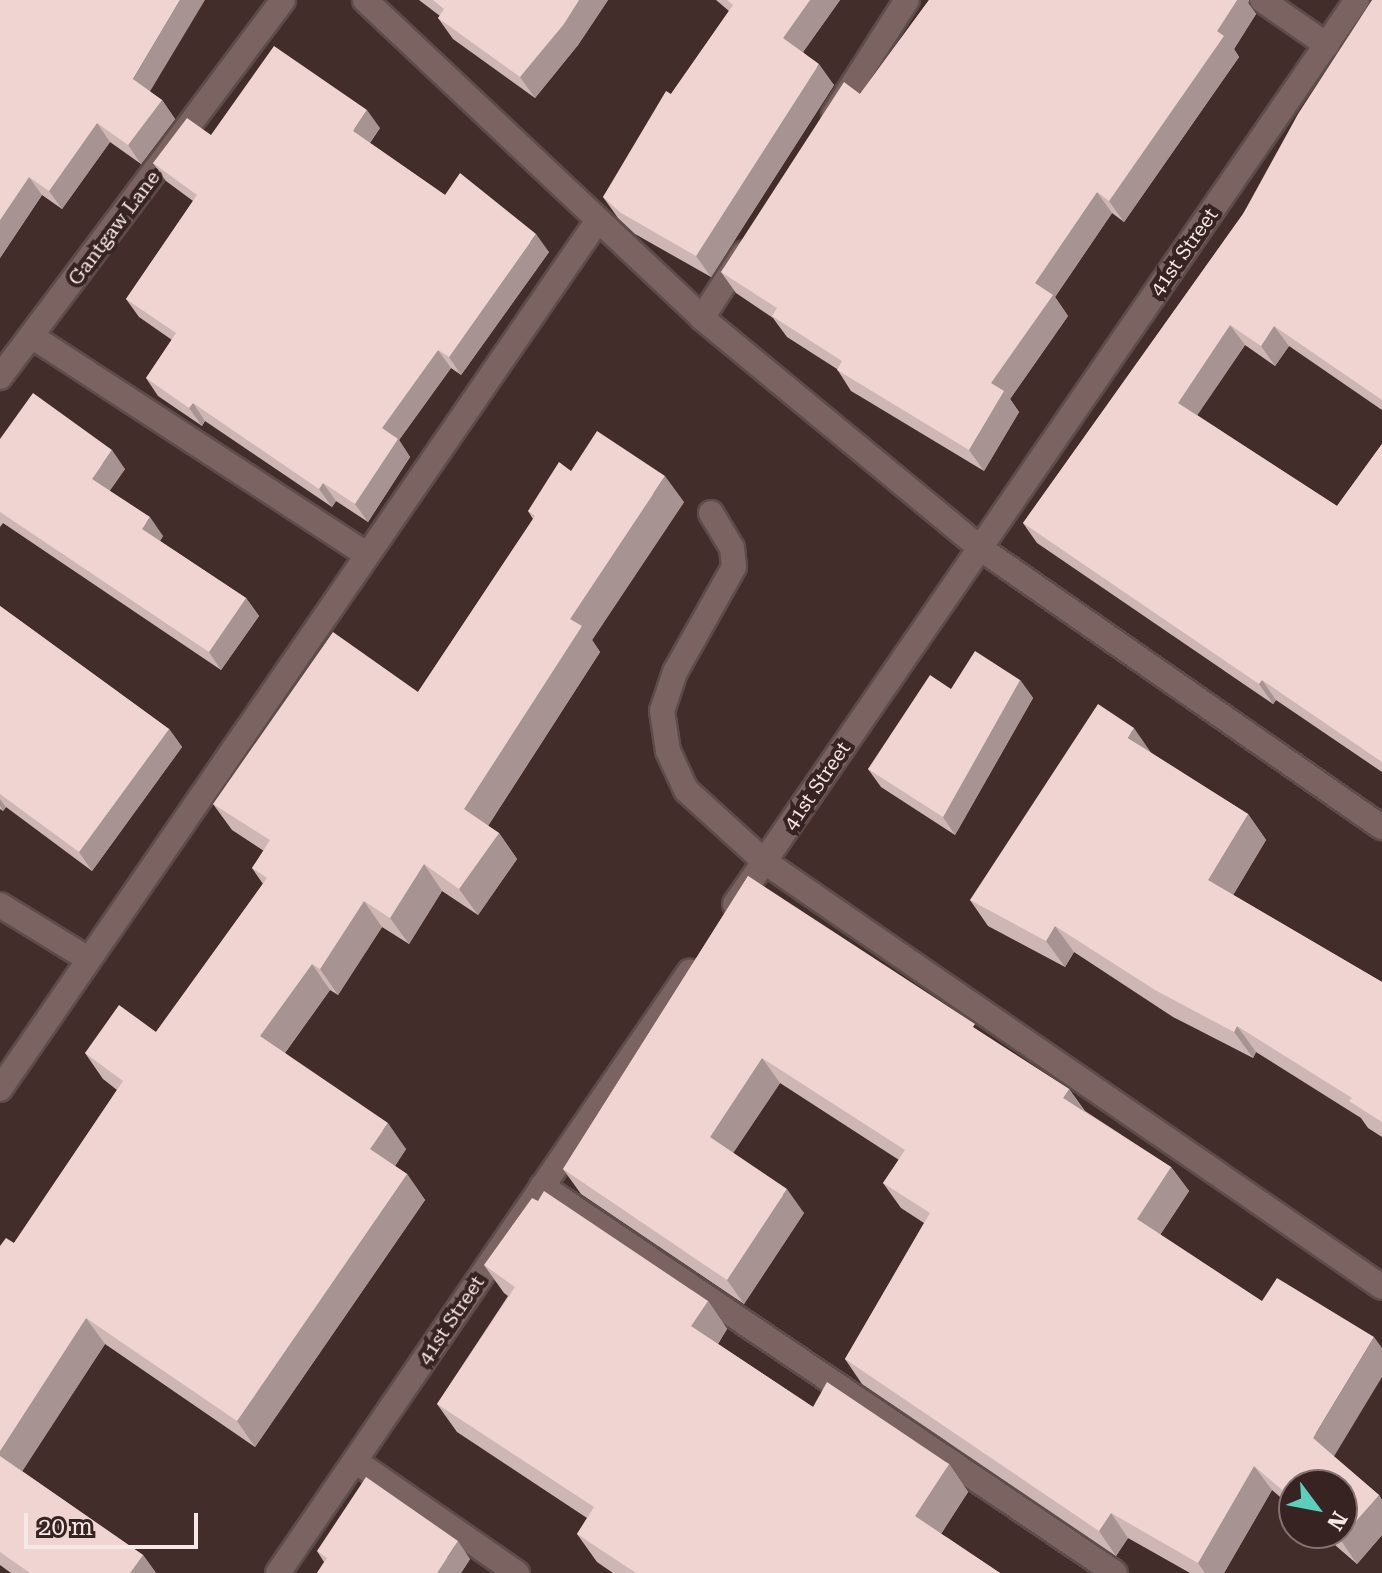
<!DOCTYPE html>
<style>
body{margin:0}
#map{position:relative;width:1382px;height:1573px;overflow:hidden;background:#422d2b;font-family:"Roboto Serif",serif}
div>[style]{position:absolute}
[style*='--x']{left:calc(var(--x)*1px);top:calc(var(--y)*1px);width:calc(var(--w)*1px);rotate:calc(var(--a)*1deg)}
.roads{filter:drop-shadow(2px 0 #5e4c4a) drop-shadow(-2px 0 #5e4c4a) drop-shadow(0 2px #5e4c4a) drop-shadow(0 -2px #5e4c4a)}
.minor>*{height:24px;margin:-12px;padding:0 12px;transform-origin:12px;border-radius:12px;background:#7a6360}
.wall>*{inset:0;background:#ceb6b4}
.shaded-wall>*{inset:0;background:#a79492}
.building>*{inset:0;background:#efd4d1}
span{translate:-50% -50%;white-space:nowrap;text-align:center;line-height:1.15;-webkit-text-stroke:8px #372321;paint-order:stroke}
.street-label{font-size:20px;color:#f6e8e6}
.north{position:absolute;left:1278px;top:1469px;width:80px;height:80px;box-sizing:border-box;background:#372321;border:2px solid #837270;border-radius:50%;rotate:122deg;font-size:22px;font-weight:700;line-height:32px;text-align:center;color:#f6e8e6}
.north::after{content:'';display:block;margin:auto;width:28px;height:36px;background:#5bcebc;clip-path:polygon(50% 0,100% 100%,50% 72%,0 100%)}
.scale{position:absolute;left:24px;top:1513px;width:174px;height:36px;box-sizing:border-box;border:4px solid #f6e8e6;border-top:0;padding-left:10px;font-size:24px;line-height:28px;white-space:nowrap;color:#f6e8e6;-webkit-text-stroke:6px #372321;paint-order:stroke}
</style>
<div id="map">
<div class="roads">
<div class="minor">
<i style="--x:365;--y:0;--w:463;--a:43.3"></i>
<i style="--x:702;--y:318;--w:361;--a:39.6"></i>
<i style="--x:980;--y:548;--w:489;--a:34.8"></i>
<i style="--x:1262;--y:0;--w:79;--a:34.7"></i>
<i style="--x:834;--y:114;--w:135;--a:-57.4"></i>
<i style="--x:702;--y:318;--w:77;--a:-57.1"></i>
<i style="--x:33;--y:337;--w:397;--a:33.1"></i>
<i style="--x:0;--y:377;--w:471;--a:-53.1"></i>
<i style="--x:711;--y:513;--w:41;--a:59"></i>
<i style="--x:732;--y:548;--w:19;--a:84"></i>
<i style="--x:734;--y:567;--w:120;--a:119.3"></i>
<i style="--x:675;--y:672;--w:41;--a:108.4"></i>
<i style="--x:662;--y:711;--w:40;--a:81.5"></i>
<i style="--x:668;--y:751;--w:43;--a:65.2"></i>
<i style="--x:686;--y:790;--w:107;--a:42.3"></i>
<i style="--x:765;--y:862;--w:749;--a:34.56"></i>
<i style="--x:735;--y:904;--w:1097;--a:-55.47"></i>
<i style="--x:0;--y:905;--w:103;--a:31.5"></i>
<i style="--x:0;--y:1089;--w:1051;--a:-55.46"></i>
<i style="--x:542;--y:1186;--w:691;--a:34.03"></i>
<i style="--x:355;--y:1461;--w:197;--a:34.7"></i>
<i style="--x:278;--y:1573;--w:729;--a:-55.61"></i>
</div>
</div>
<div class="wall">
<i style="clip-path:polygon(0 0,150px 92px,162px 100px,175px 119px,141px 164px,110px 142px,62px 209px,42px 195px,0 258px)"></i>
<i style="clip-path:polygon(419px 0,608px 0,578px 45px,535px 98px,453px 39px,438px 18px,440px 16px)"></i>
<i style="clip-path:polygon(716px 0,840px 0,803px 52px,834px 85px,711px 277px,635px 234px,618px 218px,603px 197px,671px 94px,729px 11px)"></i>
<i style="clip-path:polygon(929px 0,1249px 0,1248px 3px,1256px 14px,1234px 49px,1239px 57px,1124px 222px,1112px 213px,1055px 297px,1068px 316px,1010px 399px,1019px 412px,984px 471px,851px 391px,837px 369px,787px 337px,773px 318px,736px 293px,721px 272px,860px 94px)"></i>
<i style="clip-path:polygon(1382px 0,1382px 410px,1289px 346px,1275px 366px,1245px 345px,1197px 415px,1337px 506px,1382px 444px,1382px 772px,1276px 700px,1273px 704px,1037px 543px,1023px 523px,1243px 214px)"></i>
<i style="clip-path:polygon(380px 128px,370px 143px,445px 195px,549px 252px,461px 375px,451px 368px,399px 440px,410px 457px,368px 522px,336px 501px,332px 507px,205px 421px,202px 426px,158px 396px,146px 378px,172px 340px,139px 317px,126px 299px,193px 201px,166px 181px,153px 163px,211px 135px)"></i>
<i style="clip-path:polygon(0 439px,125px 469px,109px 491px,163px 536px,160px 541px,246px 598px,259px 616px,221px 670px,3px 523px,0 527px)"></i>
<i style="clip-path:polygon(571px 471px,684px 502px,592px 640px,600px 652px,488px 826px,499px 833px,517px 859px,478px 915px,442px 891px,409px 944px,382px 927px,338px 995px,330px 990px,285px 1053px,406px 1149px,395px 1166px,407px 1174px,425px 1200px,255px 1447px,105px 1344px,22px 1471px,143px 1555px,156px 1573px,11px 1573px,0 1565px,0 1246px,14px 1243px,117px 1090px,103px 1079px,85px 1053px,156px 1032px,263px 884px,252px 868px,264px 851px,232px 830px,213px 804px,418px 692px,533px 519px,528px 511px)"></i>
<i style="clip-path:polygon(0 606px,169px 729px,182px 747px,92px 871px,6px 807px,3px 811px,0 809px)"></i>
<i style="clip-path:polygon(1020px 680px,1033px 698px,955px 835px,881px 787px,868px 769px,951px 689px)"></i>
<i style="clip-path:polygon(1151px 753px,1248px 814px,1266px 840px,1233px 895px,1382px 982px,1382px 1137px,1368px 1128px,1361px 1118px,1256px 1052px,1253px 1058px,1173px 1017px,1074px 952px,1065px 967px,988px 926px,970px 900px)"></i>
<i style="clip-path:polygon(748px 876px,981px 1033px,1069px 1089px,1085px 1111px,1171px 1167px,1189px 1191px,1160px 1235px,1334px 1457px,1379px 1495px,1382px 1500px,1382px 1535px,1357px 1564px,1321px 1533px,1342px 1533px,1294px 1485px,1294px 1509px,1272px 1490px,1224px 1573px,1190px 1573px,1128px 1538px,1116px 1556px,862px 1384px,845px 1359px,924px 1223px,901px 1208px,883px 1183px,899px 1160px,780px 1083px,733px 1153px,804px 1213px,744px 1304px,581px 1194px,563px 1169px)"></i>
<i style="clip-path:polygon(484px 1265px,708px 1301px,727px 1329px,718px 1344px,813px 1407px,949px 1464px,968px 1492px,941px 1534px,1000px 1573px,613px 1573px,597px 1562px,577px 1534px,587px 1518px,457px 1432px,437px 1404px,508px 1296px,504px 1293px)"></i>
<i style="clip-path:polygon(317px 1551px,470px 1559px,461px 1573px,317px 1573px,324px 1562px)"></i>
</div>
<div class="shaded-wall">
<i style="clip-path:polygon(180px 0,205px 0,146px 98px,133px 79px)"></i>
<i style="clip-path:polygon(579px 0,608px 0,578px 45px,535px 98px,520px 77px)"></i>
<i style="clip-path:polygon(810px 0,840px 0,798px 59px,783px 38px)"></i>
<i style="clip-path:polygon(1237px 0,1249px 0,1248px 3px,1256px 14px,1234px 49px,1239px 57px,1124px 222px,1109px 201px)"></i>
<i style="clip-path:polygon(819px 64px,834px 85px,711px 277px,696px 256px)"></i>
<i style="clip-path:polygon(162px 100px,175px 119px,141px 164px,128px 145px)"></i>
<i style="clip-path:polygon(367px 110px,380px 128px,365px 149px,353px 131px)"></i>
<i style="clip-path:polygon(97px 123px,110px 142px,62px 209px,49px 191px)"></i>
<i style="clip-path:polygon(29px 177px,42px 195px,0 258px,0 220px)"></i>
<i style="clip-path:polygon(1097px 192px,1112px 213px,1055px 297px,1068px 316px,1010px 399px,1019px 412px,984px 471px,969px 450px,991px 383px,1035px 283px)"></i>
<i style="clip-path:polygon(536px 234px,549px 252px,461px 375px,449px 357px)"></i>
<i style="clip-path:polygon(1230px 325px,1245px 345px,1192px 423px,1178px 403px)"></i>
<i style="clip-path:polygon(1274px 326px,1289px 346px,1275px 366px,1261px 346px)"></i>
<i style="clip-path:polygon(438px 350px,451px 368px,399px 440px,410px 457px,368px 522px,355px 504px,382px 428px)"></i>
<i style="clip-path:polygon(193px 403px,205px 421px,202px 426px,189px 408px)"></i>
<i style="clip-path:polygon(112px 450px,125px 469px,105px 498px,92px 479px)"></i>
<i style="clip-path:polygon(665px 476px,684px 502px,592px 640px,600px 652px,482px 835px,464px 809px,570px 619px)"></i>
<i style="clip-path:polygon(323px 483px,336px 501px,332px 507px,319px 489px)"></i>
<i style="clip-path:polygon(150px 517px,163px 536px,155px 548px,142px 529px)"></i>
<i style="clip-path:polygon(246px 598px,259px 616px,221px 670px,209px 652px)"></i>
<i style="clip-path:polygon(1020px 680px,1033px 698px,955px 835px,943px 817px)"></i>
<i style="clip-path:polygon(1262px 680px,1276px 700px,1273px 704px,1259px 684px)"></i>
<i style="clip-path:polygon(1134px 728px,1152px 754px,1128px 738px)"></i>
<i style="clip-path:polygon(169px 729px,182px 747px,92px 871px,79px 852px)"></i>
<i style="clip-path:polygon(0 799px,6px 807px,3px 811px,0 806px)"></i>
<i style="clip-path:polygon(1248px 814px,1266px 840px,1226px 907px,1208px 880px)"></i>
<i style="clip-path:polygon(499px 833px,517px 859px,478px 915px,459px 889px)"></i>
<i style="clip-path:polygon(424px 864px,442px 891px,409px 944px,390px 918px)"></i>
<i style="clip-path:polygon(364px 901px,382px 927px,338px 995px,320px 969px)"></i>
<i style="clip-path:polygon(1055px 926px,1074px 952px,1065px 967px,1046px 941px)"></i>
<i style="clip-path:polygon(312px 964px,330px 990px,278px 1062px,260px 1036px)"></i>
<i style="clip-path:polygon(1237px 1026px,1256px 1052px,1253px 1058px,1234px 1032px)"></i>
<i style="clip-path:polygon(762px 1058px,780px 1083px,727px 1162px,710px 1137px)"></i>
<i style="clip-path:polygon(1069px 1089px,1086px 1114px,1063px 1098px)"></i>
<i style="clip-path:polygon(388px 1123px,406px 1149px,389px 1175px,370px 1149px)"></i>
<i style="clip-path:polygon(1171px 1167px,1189px 1191px,1154px 1244px,1137px 1219px)"></i>
<i style="clip-path:polygon(407px 1174px,425px 1200px,255px 1447px,237px 1421px)"></i>
<i style="clip-path:polygon(787px 1189px,804px 1213px,744px 1304px,727px 1280px)"></i>
<i style="clip-path:polygon(708px 1301px,727px 1329px,711px 1354px,691px 1326px)"></i>
<i style="clip-path:polygon(86px 1318px,105px 1344px,16px 1481px,0 1458px,0 1451px)"></i>
<i style="clip-path:polygon(1374px 1337px,1382px 1348px,1382px 1377px,1330px 1463px,1313px 1438px)"></i>
<i style="clip-path:polygon(949px 1464px,968px 1492px,934px 1544px,915px 1516px)"></i>
<i style="clip-path:polygon(1254px 1466px,1272px 1490px,1224px 1573px,1205px 1573px,1198px 1563px)"></i>
<i style="clip-path:polygon(1379px 1495px,1382px 1500px,1382px 1535px,1357px 1564px,1340px 1539px)"></i>
<i style="clip-path:polygon(1111px 1513px,1128px 1538px,1116px 1556px,1099px 1531px)"></i>
<i style="clip-path:polygon(458px 1541px,470px 1559px,461px 1573px,437px 1573px)"></i>
<i style="clip-path:polygon(143px 1555px,156px 1573px,130px 1573px)"></i>
</div>
<div class="building">
<i style="clip-path:polygon(0 0,180px 0,133px 79px,162px 100px,128px 145px,97px 123px,49px 191px,29px 177px,0 220px)"></i>
<i style="clip-path:polygon(433px 0,579px 0,564px 24px,520px 77px,438px 18px,444px 9px)"></i>
<i style="clip-path:polygon(727px 0,810px 0,783px 38px,819px 64px,696px 256px,621px 213px,603px 197px,666px 91px,671px 94px,733px 5px)"></i>
<i style="clip-path:polygon(929px 0,1237px 0,1217px 31px,1224px 36px,1109px 201px,1097px 192px,1035px 283px,1053px 295px,991px 383px,1004px 391px,969px 450px,837px 370px,842px 361px,772px 316px,777px 308px,721px 272px,844px 82px,860px 94px)"></i>
<i style="clip-path:polygon(1372px 0,1382px 0,1382px 400px,1274px 326px,1261px 346px,1230px 325px,1178px 403px,1337px 506px,1382px 444px,1382px 762px,1262px 680px,1259px 684px,1023px 523px,1243px 214px,1298px 114px)"></i>
<i style="clip-path:polygon(274px 46px,367px 110px,353px 131px,445px 195px,460px 173px,536px 234px,449px 357px,438px 350px,382px 428px,398px 439px,355px 504px,323px 483px,319px 489px,193px 403px,189px 408px,146px 378px,176px 333px,126px 299px,197px 195px,153px 163px,187px 118px,211px 135px)"></i>
<i style="clip-path:polygon(33px 393px,112px 450px,92px 479px,150px 517px,142px 529px,246px 598px,209px 652px,0 512px,0 439px)"></i>
<i style="clip-path:polygon(597px 431px,665px 476px,570px 619px,582px 626px,464px 809px,499px 833px,459px 889px,424px 864px,390px 918px,364px 901px,320px 969px,312px 964px,260px 1036px,388px 1123px,370px 1149px,407px 1174px,237px 1421px,86px 1318px,0 1451px,0 1246px,6px 1238px,14px 1243px,123px 1081px,85px 1053px,119px 1005px,156px 1032px,267px 878px,252px 868px,270px 840px,213px 804px,333px 632px,418px 692px,535px 516px,528px 511px,559px 462px,571px 471px)"></i>
<i style="clip-path:polygon(0 606px,169px 729px,79px 852px,0 794px)"></i>
<i style="clip-path:polygon(975px 651px,1020px 680px,943px 817px,868px 769px,930px 675px,951px 689px)"></i>
<i style="clip-path:polygon(1098px 704px,1134px 728px,1128px 738px,1248px 814px,1208px 880px,1382px 982px,1382px 1122px,1349px 1101px,1352px 1098px,1237px 1026px,1234px 1032px,1155px 990px,1055px 926px,1046px 941px,970px 900px)"></i>
<i style="clip-path:polygon(748px 876px,975px 1024px,973px 1027px,1069px 1089px,1063px 1098px,1171px 1167px,1137px 1219px,1262px 1301px,1277px 1278px,1374px 1337px,1313px 1438px,1379px 1495px,1340px 1539px,1332px 1533px,1342px 1533px,1342px 1485px,1294px 1485px,1294px 1500px,1254px 1466px,1198px 1563px,1111px 1513px,1099px 1531px,845px 1359px,930px 1213px,883px 1183px,905px 1150px,762px 1058px,710px 1137px,787px 1189px,727px 1280px,563px 1169px)"></i>
<i style="clip-path:polygon(544px 1191px,708px 1301px,691px 1326px,813px 1407px,827px 1382px,949px 1464px,915px 1516px,1000px 1573px,636px 1573px,577px 1534px,594px 1507px,437px 1404px,515px 1287px,484px 1265px,532px 1198px,538px 1201px)"></i>
<i style="clip-path:polygon(0 1456px,143px 1555px,130px 1573px,30px 1573px,0 1552px)"></i>
<i style="clip-path:polygon(366px 1477px,458px 1541px,437px 1573px,317px 1573px,327px 1558px,317px 1551px)"></i>
</div>
<div class="street-label">
<span style="left:114px;top:228px;rotate:-53deg">Gantgaw Lane</span>
<span style="left:1184px;top:252px;rotate:-55deg">41st Street</span>
<span style="left:817px;top:786px;rotate:-56deg">41st Street</span>
<span style="left:451px;top:1320px;rotate:-56deg">41st Street</span>
</div>
<div class="north">N</div>
<div class="scale">20 m</div>
</div>
